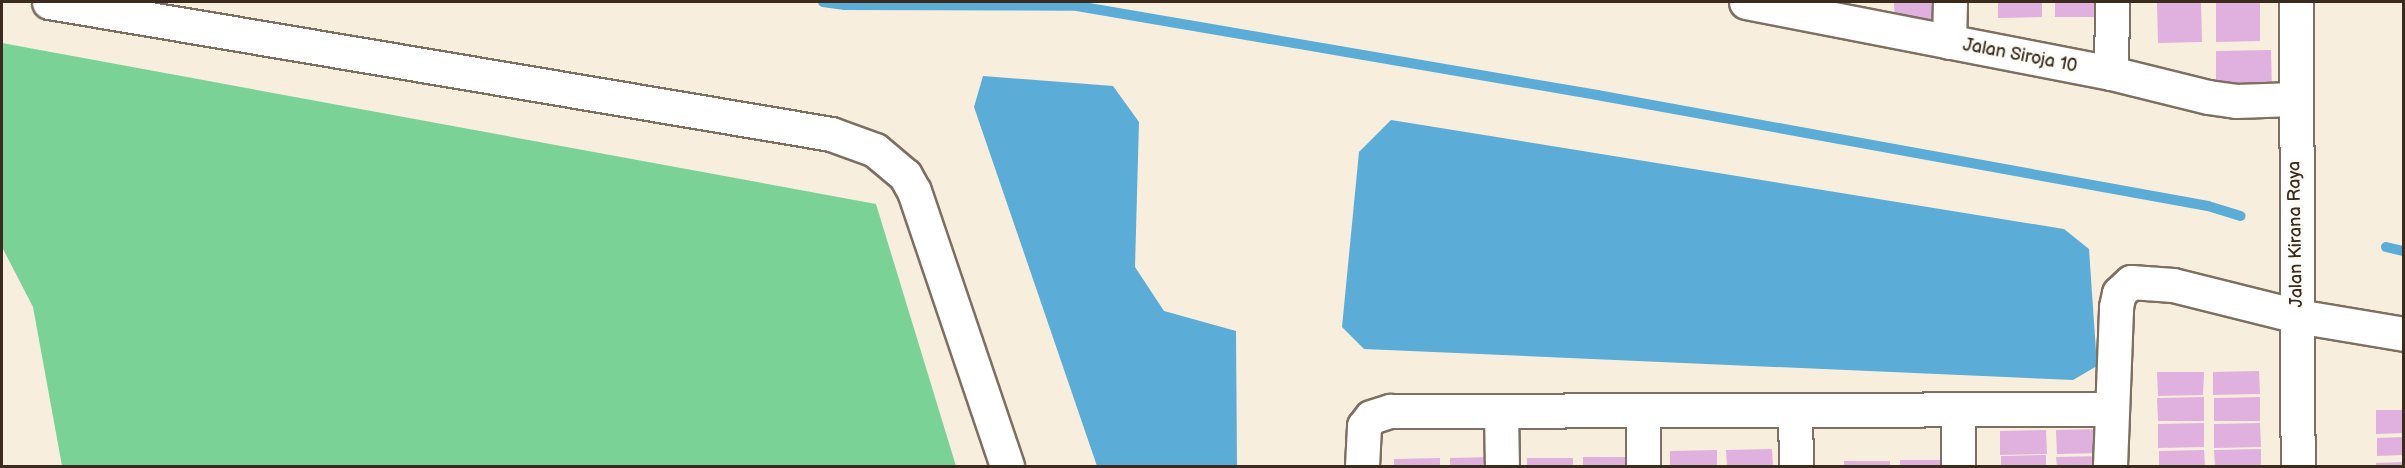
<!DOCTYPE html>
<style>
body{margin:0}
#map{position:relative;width:2405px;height:468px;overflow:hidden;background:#f8eedd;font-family:"Balsamiq Sans",sans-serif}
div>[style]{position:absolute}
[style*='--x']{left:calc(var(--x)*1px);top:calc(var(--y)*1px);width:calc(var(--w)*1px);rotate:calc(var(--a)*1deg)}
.green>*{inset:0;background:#7bd297}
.water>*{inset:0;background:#5bacd6}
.stream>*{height:10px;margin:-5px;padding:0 5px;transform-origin:5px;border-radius:5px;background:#5bacd6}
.building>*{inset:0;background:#e0b0de}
.roads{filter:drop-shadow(2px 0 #7d6f61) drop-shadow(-2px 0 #7d6f61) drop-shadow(0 2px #7d6f61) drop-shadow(0 -2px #7d6f61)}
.minor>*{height:33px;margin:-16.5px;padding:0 16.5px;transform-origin:16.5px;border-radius:16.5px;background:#fff}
span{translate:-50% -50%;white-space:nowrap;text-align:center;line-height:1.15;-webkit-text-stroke:6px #fdfcf7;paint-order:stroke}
.street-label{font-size:18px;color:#3b2a1e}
.frame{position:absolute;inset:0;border:3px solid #3b2a1e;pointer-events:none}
</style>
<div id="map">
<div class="green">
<i style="clip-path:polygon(2px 43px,876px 204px,956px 466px,62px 466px,33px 307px,2px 247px)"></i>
</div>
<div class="water">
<i style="clip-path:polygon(983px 76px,1113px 86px,1139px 122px,1135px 267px,1164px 311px,1236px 331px,1237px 466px,1097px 466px,974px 107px)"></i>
<i style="clip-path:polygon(1391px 120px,2064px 229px,2089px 249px,2097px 366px,2073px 380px,1364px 349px,1342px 327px,1359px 152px)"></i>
</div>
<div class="stream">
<i style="--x:823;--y:2;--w:22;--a:8"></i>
<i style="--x:845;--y:5;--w:232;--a:0.2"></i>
<i style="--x:1077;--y:6;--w:528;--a:9.71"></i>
<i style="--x:1597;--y:95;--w:621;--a:10.3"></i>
<i style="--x:2208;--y:206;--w:34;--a:17"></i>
<i style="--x:2386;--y:247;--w:18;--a:13"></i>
</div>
<div class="building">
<i style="clip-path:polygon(1894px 2px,1939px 2px,1940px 25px,1895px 25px)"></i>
<i style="clip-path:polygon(1998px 2px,2042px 2px,2042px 17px,1998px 18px)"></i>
<i style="clip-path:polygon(2055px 2px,2095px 2px,2095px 17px,2055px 17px)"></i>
<i style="clip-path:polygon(2157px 2px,2201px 2px,2202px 42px,2158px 43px)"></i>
<i style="clip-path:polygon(2216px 2px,2260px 2px,2260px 41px,2216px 42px)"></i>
<i style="clip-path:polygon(2271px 50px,2272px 92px,2216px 92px,2216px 51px)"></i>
<i style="clip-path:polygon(2259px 371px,2260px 394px,2213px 395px,2213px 372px)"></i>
<i style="clip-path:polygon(2157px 372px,2204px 372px,2203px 395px,2158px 396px)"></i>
<i style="clip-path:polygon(2204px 397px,2204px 421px,2158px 421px,2157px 398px)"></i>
<i style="clip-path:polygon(2260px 397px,2260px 421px,2214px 421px,2214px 398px)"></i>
<i style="clip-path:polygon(2376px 410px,2404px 410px,2404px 433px,2376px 434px)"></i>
<i style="clip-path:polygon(2204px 423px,2204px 447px,2158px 448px,2158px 424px)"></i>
<i style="clip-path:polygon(2260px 423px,2261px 447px,2214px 448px,2214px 424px)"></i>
<i style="clip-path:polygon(2102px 429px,2102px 453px,2057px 454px,2056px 430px)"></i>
<i style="clip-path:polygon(2046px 430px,2047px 454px,2000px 455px,2000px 431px)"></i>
<i style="clip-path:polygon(2404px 437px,2404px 455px,2377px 456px,2377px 438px)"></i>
<i style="clip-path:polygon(1772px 449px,1773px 466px,1727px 466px,1726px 450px)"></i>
<i style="clip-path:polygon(2261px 449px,2261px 466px,2215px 466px,2214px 450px)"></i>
<i style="clip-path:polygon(1717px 450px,1717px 466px,1670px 466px,1670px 451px)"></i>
<i style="clip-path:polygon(2204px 450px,2205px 466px,2159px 466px,2159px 451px)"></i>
<i style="clip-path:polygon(2046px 455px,2046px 466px,2001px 466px,2001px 456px)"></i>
<i style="clip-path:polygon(2103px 456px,2103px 466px,2057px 466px,2056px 457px)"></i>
<i style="clip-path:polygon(1496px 457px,1496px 466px,1450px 466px,1450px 458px)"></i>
<i style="clip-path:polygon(1583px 457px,1629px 457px,1629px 466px,1583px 466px)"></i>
<i style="clip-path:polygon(1440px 458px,1440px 466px,1394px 466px,1394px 459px)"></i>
<i style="clip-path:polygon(1527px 458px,1573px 458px,1573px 466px,1527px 466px)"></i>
<i style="clip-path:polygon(1900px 460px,1946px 460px,1946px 466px,1900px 466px)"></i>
<i style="clip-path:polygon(1844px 461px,1890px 461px,1890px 466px,1844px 466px)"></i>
<i style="clip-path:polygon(2404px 462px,2404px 466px,2376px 466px,2376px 463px)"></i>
</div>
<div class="roads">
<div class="minor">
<i style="--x:49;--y:2;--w:793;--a:9.58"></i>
<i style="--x:831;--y:134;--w:47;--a:20"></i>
<i style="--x:875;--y:150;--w:39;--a:40"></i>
<i style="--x:905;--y:175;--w:18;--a:61"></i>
<i style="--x:914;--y:191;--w:290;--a:71.3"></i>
<i style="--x:1746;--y:2;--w:372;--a:11"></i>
<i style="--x:2111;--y:73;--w:100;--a:13.9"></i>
<i style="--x:2208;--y:97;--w:28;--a:8"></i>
<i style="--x:2236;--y:101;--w:58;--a:-2"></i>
<i style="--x:2296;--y:2;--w:464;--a:89.8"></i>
<i style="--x:1949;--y:42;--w:40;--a:-88.6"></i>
<i style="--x:2111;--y:73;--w:71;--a:-89.2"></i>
<i style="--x:1958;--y:409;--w:57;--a:90"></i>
<i style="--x:1795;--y:410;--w:56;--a:89"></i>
<i style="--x:1501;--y:411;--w:55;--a:89"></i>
<i style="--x:1643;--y:411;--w:55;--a:90"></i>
<i style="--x:1362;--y:466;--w:40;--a:-87.1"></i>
<i style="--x:1364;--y:426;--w:11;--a:-52"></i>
<i style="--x:1371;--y:417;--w:20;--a:-18"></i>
<i style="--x:1390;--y:411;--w:719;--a:-0.16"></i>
<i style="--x:2110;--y:466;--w:159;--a:-87.8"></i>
<i style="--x:2116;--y:307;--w:14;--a:-78"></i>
<i style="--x:2119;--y:293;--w:16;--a:-43"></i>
<i style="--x:2131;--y:282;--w:42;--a:4.1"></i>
<i style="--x:2173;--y:285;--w:128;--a:14"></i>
<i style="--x:2297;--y:316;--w:109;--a:9.5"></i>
</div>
</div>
<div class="street-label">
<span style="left:2020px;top:56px;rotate:11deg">Jalan Siroja 10</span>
<span style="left:2296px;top:234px;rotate:-91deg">Jalan Kirana Raya</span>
</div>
<div class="frame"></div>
</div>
